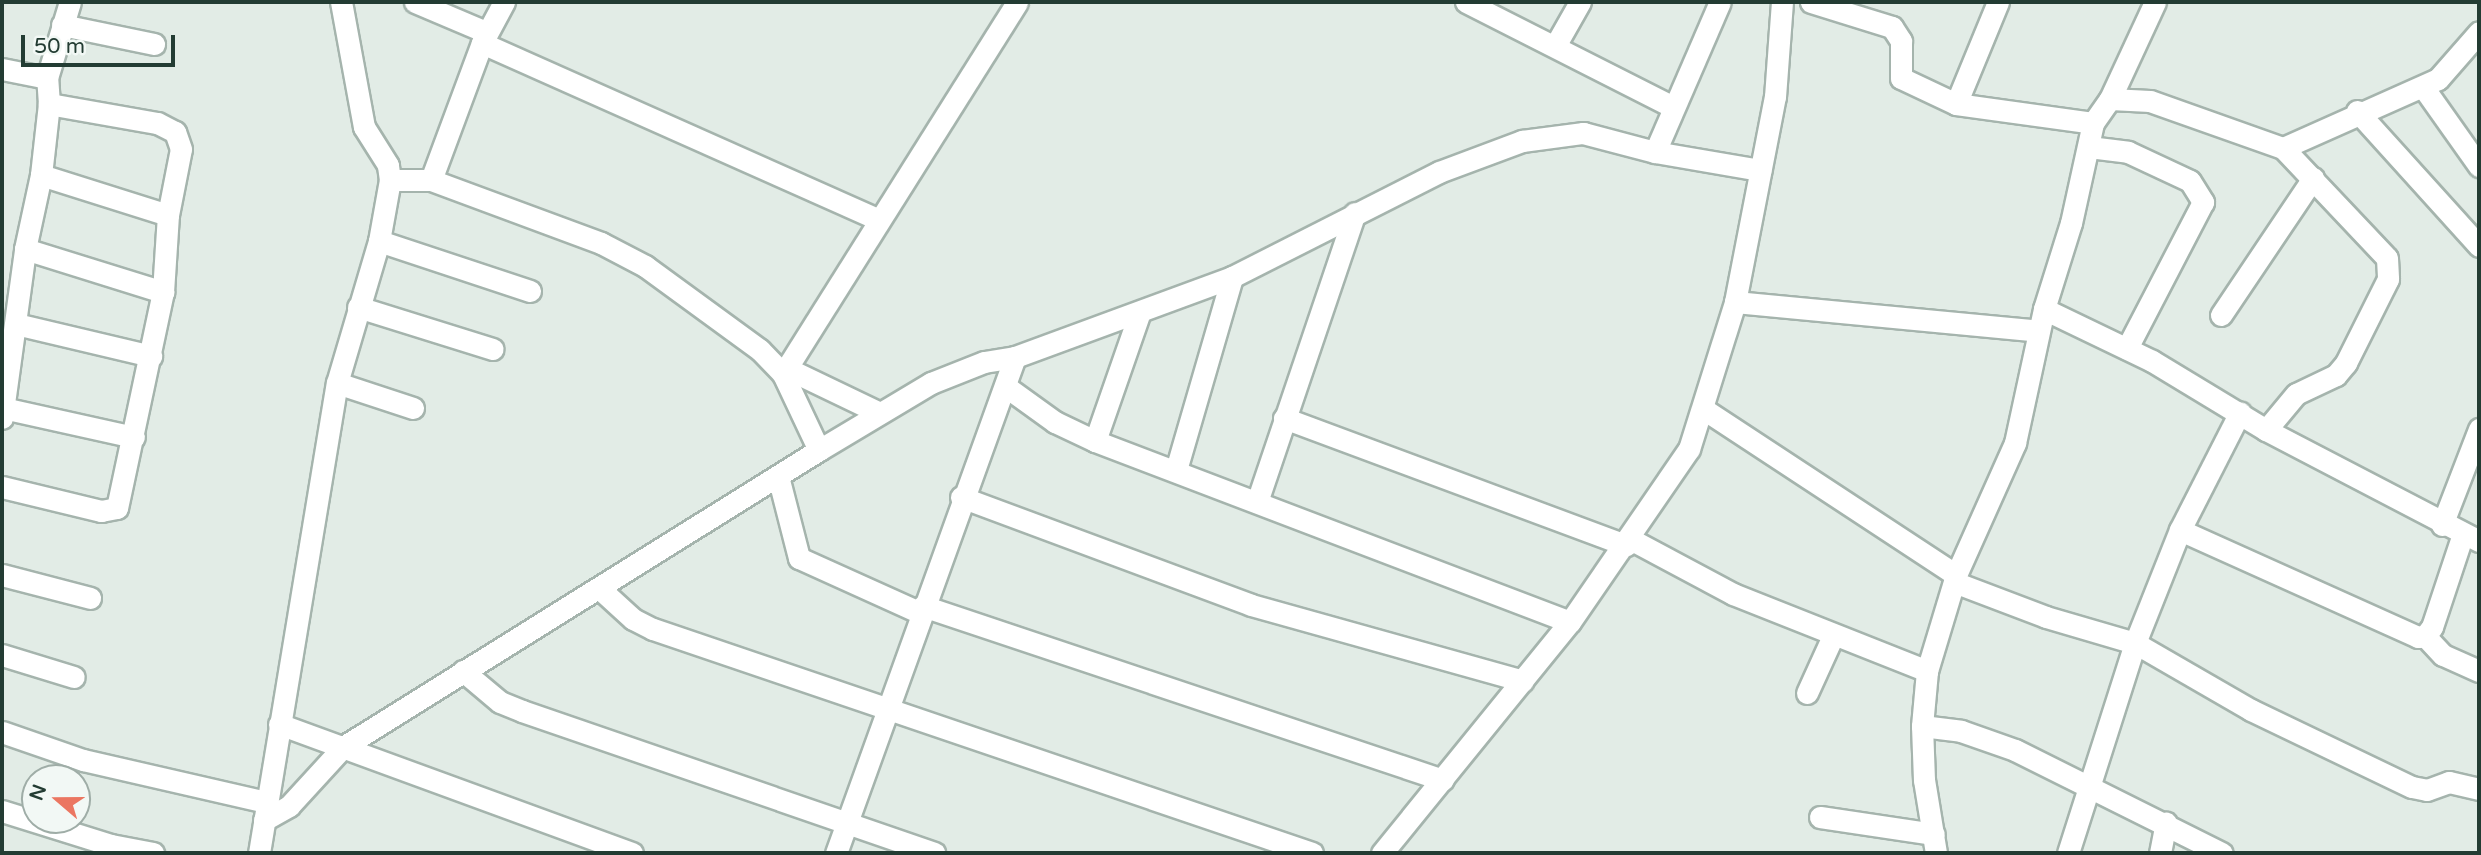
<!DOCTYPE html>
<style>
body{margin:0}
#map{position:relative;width:2481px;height:855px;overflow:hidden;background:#e2ece6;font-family:"Varela Round",sans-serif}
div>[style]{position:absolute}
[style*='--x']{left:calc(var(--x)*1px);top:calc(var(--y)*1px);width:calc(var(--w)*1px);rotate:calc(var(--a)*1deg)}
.roads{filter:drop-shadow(2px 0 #a5b4ad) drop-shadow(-2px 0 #a5b4ad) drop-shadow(0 2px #a5b4ad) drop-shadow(0 -2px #a5b4ad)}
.street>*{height:21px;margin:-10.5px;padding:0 10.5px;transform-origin:10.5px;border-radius:10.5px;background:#fff}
span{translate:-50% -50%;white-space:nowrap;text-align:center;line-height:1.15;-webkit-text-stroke:6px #f2f8f5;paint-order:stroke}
.frame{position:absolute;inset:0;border:4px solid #233c33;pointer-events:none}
.north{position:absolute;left:21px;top:764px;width:70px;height:70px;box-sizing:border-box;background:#f2f8f5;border:2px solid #9fada7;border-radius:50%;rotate:290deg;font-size:19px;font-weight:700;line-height:28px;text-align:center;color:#233c33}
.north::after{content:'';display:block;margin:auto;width:24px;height:32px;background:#eb7661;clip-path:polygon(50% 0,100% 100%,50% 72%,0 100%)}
.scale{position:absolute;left:21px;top:35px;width:154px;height:32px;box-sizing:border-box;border:4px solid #233c33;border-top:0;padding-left:9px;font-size:21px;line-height:24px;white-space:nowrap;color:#233c33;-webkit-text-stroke:5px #f2f8f5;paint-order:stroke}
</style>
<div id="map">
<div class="roads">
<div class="street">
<i style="--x:415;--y:2;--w:77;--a:22.9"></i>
<i style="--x:1466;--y:2;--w:232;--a:26.9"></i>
<i style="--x:1811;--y:2;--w:85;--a:17.2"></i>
<i style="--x:1892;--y:27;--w:17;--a:57"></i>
<i style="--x:1901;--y:41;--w:37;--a:90"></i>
<i style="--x:1901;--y:78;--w:61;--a:25.3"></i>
<i style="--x:1998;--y:2;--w:110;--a:112.4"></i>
<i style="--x:1956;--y:104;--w:138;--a:7.9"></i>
<i style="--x:62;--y:25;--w:94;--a:11.7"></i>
<i style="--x:482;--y:43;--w:432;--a:24"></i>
<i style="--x:1555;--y:46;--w:51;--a:-60.4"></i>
<i style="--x:2;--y:69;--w:46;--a:11.3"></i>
<i style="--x:2423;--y:87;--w:97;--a:54.7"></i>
<i style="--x:2110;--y:99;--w:40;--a:2.9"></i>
<i style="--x:2150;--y:101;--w:141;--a:19.5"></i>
<i style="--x:2283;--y:148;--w:151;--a:46.6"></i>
<i style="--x:2387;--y:258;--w:21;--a:87"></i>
<i style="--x:2388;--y:279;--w:94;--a:116.6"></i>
<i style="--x:2346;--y:363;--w:16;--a:130"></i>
<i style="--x:2336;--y:375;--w:44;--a:154.6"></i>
<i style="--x:2296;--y:394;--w:47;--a:129.8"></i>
<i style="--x:2357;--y:111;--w:182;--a:47.9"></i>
<i style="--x:2089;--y:147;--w:39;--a:7"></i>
<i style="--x:2128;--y:152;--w:68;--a:25.1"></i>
<i style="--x:2190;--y:181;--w:25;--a:58"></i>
<i style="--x:2203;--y:202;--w:165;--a:117.5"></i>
<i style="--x:2283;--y:148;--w:170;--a:-24"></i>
<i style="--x:2438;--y:79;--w:62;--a:-48.9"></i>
<i style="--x:1655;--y:152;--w:107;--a:9.7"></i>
<i style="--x:41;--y:175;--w:133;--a:17.5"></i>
<i style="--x:390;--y:180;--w:41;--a:0"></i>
<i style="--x:431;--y:180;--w:181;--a:20.3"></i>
<i style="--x:601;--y:243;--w:50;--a:27.6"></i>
<i style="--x:645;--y:266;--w:142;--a:36.1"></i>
<i style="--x:760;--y:350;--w:33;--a:46"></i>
<i style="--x:783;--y:374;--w:84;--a:64.7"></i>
<i style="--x:431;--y:180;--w:146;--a:-69.6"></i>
<i style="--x:482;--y:43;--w:47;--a:-61.8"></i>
<i style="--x:379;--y:241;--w:159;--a:18.3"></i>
<i style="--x:25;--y:249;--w:145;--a:17.3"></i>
<i style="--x:1735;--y:302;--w:305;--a:5.4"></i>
<i style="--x:358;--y:307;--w:141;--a:17.3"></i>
<i style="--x:2044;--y:309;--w:120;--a:25.7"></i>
<i style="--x:2152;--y:361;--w:133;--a:31.2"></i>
<i style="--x:2266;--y:430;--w:240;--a:27.5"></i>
<i style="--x:2221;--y:315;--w:165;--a:-56.1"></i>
<i style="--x:16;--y:324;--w:139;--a:13.3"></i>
<i style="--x:1015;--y:357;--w:231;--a:-20.2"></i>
<i style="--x:1232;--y:277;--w:232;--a:-26.9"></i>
<i style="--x:1439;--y:172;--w:89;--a:-20.5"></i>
<i style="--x:1522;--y:141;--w:62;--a:-7.5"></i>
<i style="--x:1583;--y:133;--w:74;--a:14.8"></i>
<i style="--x:1655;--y:152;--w:163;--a:-66.6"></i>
<i style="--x:786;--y:368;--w:104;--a:25.6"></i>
<i style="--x:783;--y:374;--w:439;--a:-57.8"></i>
<i style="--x:337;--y:383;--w:80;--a:18.2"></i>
<i style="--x:1005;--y:386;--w:62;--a:35.8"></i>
<i style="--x:1055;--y:422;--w:44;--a:25.4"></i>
<i style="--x:1095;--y:441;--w:508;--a:20.86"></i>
<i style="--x:3;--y:408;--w:134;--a:12.5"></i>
<i style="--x:1705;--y:410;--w:300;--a:33.3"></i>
<i style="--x:1956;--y:575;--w:145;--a:-65.9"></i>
<i style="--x:2015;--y:443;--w:137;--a:-77.8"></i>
<i style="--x:2044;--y:309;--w:90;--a:-72.6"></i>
<i style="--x:2071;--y:223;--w:102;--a:-77.6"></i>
<i style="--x:2093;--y:123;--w:29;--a:-55"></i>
<i style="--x:2110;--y:99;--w:107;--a:-65.1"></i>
<i style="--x:2;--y:418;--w:171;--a:-82.2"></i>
<i style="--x:25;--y:249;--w:76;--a:-77.8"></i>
<i style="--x:41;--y:175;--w:71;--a:-83.6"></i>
<i style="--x:49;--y:104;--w:26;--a:-94"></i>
<i style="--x:47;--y:78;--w:79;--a:-73.2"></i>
<i style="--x:1284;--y:418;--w:365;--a:20.4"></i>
<i style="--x:1095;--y:441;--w:137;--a:-70.8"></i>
<i style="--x:1176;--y:470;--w:201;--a:-73.8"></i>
<i style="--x:778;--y:476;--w:85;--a:75.6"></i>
<i style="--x:799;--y:558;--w:134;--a:24.3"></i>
<i style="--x:2;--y:487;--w:102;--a:13.6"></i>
<i style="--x:101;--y:511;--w:16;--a:-11"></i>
<i style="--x:117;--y:508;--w:221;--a:-78"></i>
<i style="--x:163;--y:292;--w:77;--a:-86.3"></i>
<i style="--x:168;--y:215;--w:67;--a:-78.9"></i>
<i style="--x:181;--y:149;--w:18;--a:-109"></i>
<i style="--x:175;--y:132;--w:20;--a:-153"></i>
<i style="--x:157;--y:123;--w:110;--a:-170"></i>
<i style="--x:961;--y:497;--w:309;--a:20.4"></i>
<i style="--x:1251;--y:605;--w:282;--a:15.6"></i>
<i style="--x:1257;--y:502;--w:305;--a:-71.3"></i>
<i style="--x:2442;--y:525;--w:103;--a:-68.9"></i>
<i style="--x:2180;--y:530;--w:261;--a:24.2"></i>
<i style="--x:2418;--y:637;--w:7;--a:-8"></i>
<i style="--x:2425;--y:636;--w:11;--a:-52"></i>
<i style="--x:2432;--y:627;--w:98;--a:-71.6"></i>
<i style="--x:1630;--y:539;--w:117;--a:28.1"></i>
<i style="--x:1733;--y:594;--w:209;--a:21.6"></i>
<i style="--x:2;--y:575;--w:91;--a:14.6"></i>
<i style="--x:1954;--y:582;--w:98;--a:20.8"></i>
<i style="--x:2046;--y:617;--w:93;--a:16.3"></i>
<i style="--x:2135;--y:643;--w:134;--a:30"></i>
<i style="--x:2251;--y:710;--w:178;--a:25.6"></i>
<i style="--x:2412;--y:787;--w:15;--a:11"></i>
<i style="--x:2427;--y:790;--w:23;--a:-20"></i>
<i style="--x:2449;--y:782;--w:31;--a:13"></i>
<i style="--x:599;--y:588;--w:46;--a:42.4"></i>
<i style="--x:633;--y:619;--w:22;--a:27"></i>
<i style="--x:653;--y:629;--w:696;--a:18.77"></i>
<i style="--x:923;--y:606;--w:548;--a:18.5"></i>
<i style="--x:2425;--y:636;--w:26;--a:47"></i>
<i style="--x:2443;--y:655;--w:39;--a:24"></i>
<i style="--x:2;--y:655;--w:75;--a:17"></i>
<i style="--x:463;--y:671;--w:48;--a:40"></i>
<i style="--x:500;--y:702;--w:24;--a:22"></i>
<i style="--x:522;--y:711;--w:436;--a:19"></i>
<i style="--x:1807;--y:693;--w:63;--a:-65.5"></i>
<i style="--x:279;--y:724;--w:376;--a:20.1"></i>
<i style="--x:1922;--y:726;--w:39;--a:7"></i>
<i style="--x:1961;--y:731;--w:57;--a:19.4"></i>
<i style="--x:2015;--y:750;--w:231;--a:26.5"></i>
<i style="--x:2;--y:732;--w:86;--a:19.1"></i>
<i style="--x:83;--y:760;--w:189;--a:12.9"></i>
<i style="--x:2;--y:811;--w:114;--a:17.3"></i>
<i style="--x:111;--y:845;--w:43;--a:10.8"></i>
<i style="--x:1820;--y:817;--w:115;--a:8.5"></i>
<i style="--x:264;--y:820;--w:29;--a:-29"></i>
<i style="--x:289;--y:806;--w:80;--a:-47.5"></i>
<i style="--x:343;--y:747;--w:561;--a:-31.96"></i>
<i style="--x:819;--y:450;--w:131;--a:-30.9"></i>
<i style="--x:931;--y:383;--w:57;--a:-21.6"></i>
<i style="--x:984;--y:362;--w:31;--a:-9"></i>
<i style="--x:1015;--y:357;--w:527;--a:109.84"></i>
<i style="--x:259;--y:853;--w:476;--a:-80.6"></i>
<i style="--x:337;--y:383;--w:148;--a:-73.5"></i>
<i style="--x:379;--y:241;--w:62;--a:-79.8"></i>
<i style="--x:390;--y:180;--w:15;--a:-98"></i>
<i style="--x:388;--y:165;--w:45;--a:-122.3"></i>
<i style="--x:364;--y:127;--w:127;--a:-100.4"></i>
<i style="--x:1382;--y:853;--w:298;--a:-50.9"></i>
<i style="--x:1570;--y:622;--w:210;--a:-55.5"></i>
<i style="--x:1689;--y:449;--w:154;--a:-72.6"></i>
<i style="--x:1735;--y:302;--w:209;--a:-79"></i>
<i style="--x:1775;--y:97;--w:95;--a:-85.8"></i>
<i style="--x:1936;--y:853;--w:74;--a:-99.3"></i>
<i style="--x:1924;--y:780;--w:54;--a:-92.1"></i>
<i style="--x:1922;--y:726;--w:55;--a:-84.8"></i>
<i style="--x:1927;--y:671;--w:100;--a:-73.2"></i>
<i style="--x:2068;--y:853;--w:220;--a:-72.3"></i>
<i style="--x:2135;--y:643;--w:122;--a:-68.3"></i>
<i style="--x:2180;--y:530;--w:132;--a:-63"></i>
<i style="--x:2160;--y:853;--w:31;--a:-79"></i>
</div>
</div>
<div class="frame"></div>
<div class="north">N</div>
<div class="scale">50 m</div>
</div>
